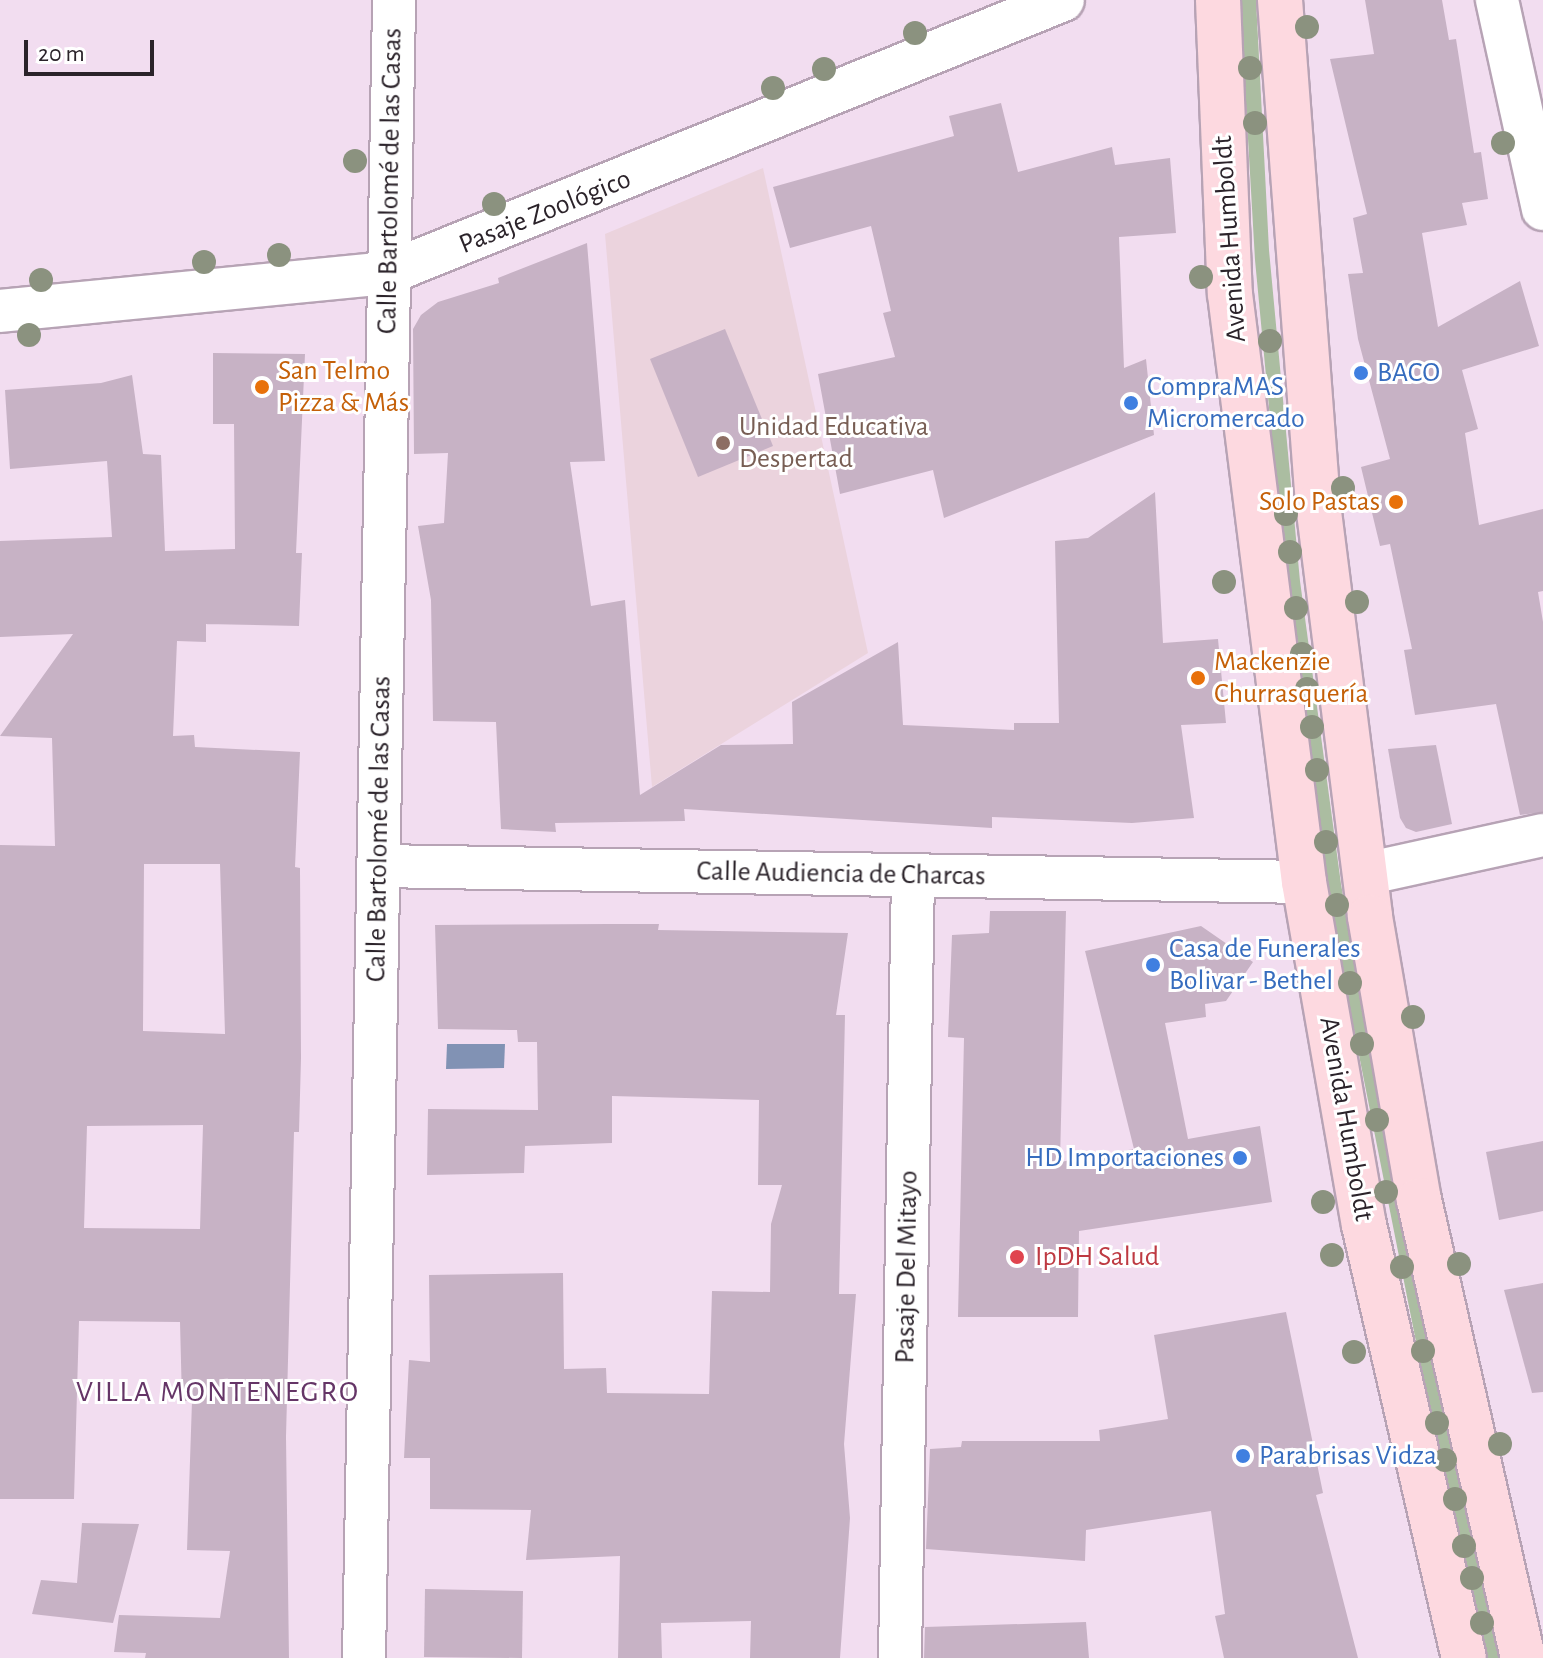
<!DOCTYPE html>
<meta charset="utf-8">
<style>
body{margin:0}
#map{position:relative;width:1543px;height:1658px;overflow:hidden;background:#f2ddf0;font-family:"Alegreya Sans",sans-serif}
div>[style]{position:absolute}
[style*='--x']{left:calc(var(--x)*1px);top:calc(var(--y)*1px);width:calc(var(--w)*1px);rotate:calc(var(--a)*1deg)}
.education>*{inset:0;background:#ebd3dd}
.green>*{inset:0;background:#abbda1}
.water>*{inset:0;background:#8192b4}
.building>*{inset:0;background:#c7b2c5}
.roads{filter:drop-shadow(2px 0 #b7a3b5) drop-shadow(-2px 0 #b7a3b5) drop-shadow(0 2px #b7a3b5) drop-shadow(0 -2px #b7a3b5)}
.minor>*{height:42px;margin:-21px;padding:0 21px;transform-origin:21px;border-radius:21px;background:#fff}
.major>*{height:44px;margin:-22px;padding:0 22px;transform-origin:22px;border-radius:22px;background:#fdd9e0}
.trees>*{width:24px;height:24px;margin:-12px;border-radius:50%;background:#8b927f}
.dots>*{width:22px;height:22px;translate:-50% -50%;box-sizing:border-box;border:4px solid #fff;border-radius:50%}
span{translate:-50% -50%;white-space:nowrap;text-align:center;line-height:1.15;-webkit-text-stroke:6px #fff;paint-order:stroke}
.street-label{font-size:28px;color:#2b232a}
.food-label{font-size:28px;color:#c56008}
.left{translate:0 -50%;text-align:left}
.right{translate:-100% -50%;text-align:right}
.shop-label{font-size:28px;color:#366cbe}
.education-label{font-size:28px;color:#785e54}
.health-label{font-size:28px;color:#be3a42}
.neighbourhood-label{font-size:30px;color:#653567;letter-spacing:2px}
.scale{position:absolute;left:24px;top:40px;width:130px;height:36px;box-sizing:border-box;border:4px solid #2b232a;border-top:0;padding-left:10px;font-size:24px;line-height:28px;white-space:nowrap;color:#2b232a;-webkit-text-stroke:6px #fff;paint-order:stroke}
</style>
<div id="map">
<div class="education">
<i style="clip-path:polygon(763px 168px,868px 653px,652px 787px,605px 234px)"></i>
</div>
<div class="green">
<i style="clip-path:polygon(1240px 0,1256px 0,1269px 250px,1300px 581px,1341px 884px,1395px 1192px,1499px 1658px,1482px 1658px,1451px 1518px,1326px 889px,1286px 587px,1255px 260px)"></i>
</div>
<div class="water">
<i style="clip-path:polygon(447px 1044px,505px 1044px,504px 1068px,446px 1069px)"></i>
</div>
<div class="building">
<i style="clip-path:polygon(1365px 0,1442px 0,1449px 40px,1456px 39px,1474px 153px,1481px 152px,1488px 199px,1462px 203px,1467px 225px,1422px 233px,1438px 327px,1520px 281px,1539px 346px,1462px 370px,1478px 429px,1465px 433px,1479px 525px,1543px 509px,1543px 591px,1538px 592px,1543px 622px,1543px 812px,1520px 815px,1496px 704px,1415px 715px,1404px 650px,1412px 649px,1390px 544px,1380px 546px,1361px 467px,1390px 459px,1358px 339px,1348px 274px,1363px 273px,1353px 218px,1367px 214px,1330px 59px,1374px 54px)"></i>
<i style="clip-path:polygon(1001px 103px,1018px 172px,1112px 147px,1115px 165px,1170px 158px,1176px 233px,1119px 237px,1124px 368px,1146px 359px,1154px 435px,944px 518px,933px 470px,840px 494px,818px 374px,895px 357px,883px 313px,891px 311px,871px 226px,790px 248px,773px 187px,954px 136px,949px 116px)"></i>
<i style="clip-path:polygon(587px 243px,605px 461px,570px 462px,591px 606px,625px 600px,640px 795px,721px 745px,793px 744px,792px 702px,898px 642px,903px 725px,1014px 730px,1014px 723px,1059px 723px,1055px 541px,1088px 538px,1155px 492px,1163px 643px,1218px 639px,1226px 723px,1181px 725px,1194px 818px,1132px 823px,992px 817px,992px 828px,684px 809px,685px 821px,555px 823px,556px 832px,501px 829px,496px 722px,433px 721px,431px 600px,418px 526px,444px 523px,448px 453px,414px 454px,413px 329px,421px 315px,438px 302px,499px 283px,498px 278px)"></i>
<i style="clip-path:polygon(725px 329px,773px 446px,698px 477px,650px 359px)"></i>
<i style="clip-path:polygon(evenodd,213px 353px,305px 354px,296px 553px,302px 553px,299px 626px,206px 624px,206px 642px,177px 641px,173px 736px,194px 735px,195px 747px,300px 752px,295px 867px,300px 868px,301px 1058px,299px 1132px,294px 1132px,286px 1437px,289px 1658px,145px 1658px,146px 1653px,114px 1652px,119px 1615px,220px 1618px,230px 1551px,187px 1550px,192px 1401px,182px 1401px,180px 1322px,79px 1321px,74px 1499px,0 1499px,0 845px,55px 846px,52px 738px,0 736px,73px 634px,0 637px,0 541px,112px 537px,107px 461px,10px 469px,5px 390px,101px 383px,132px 375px,143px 454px,161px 455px,165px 551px,235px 549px,234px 424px,213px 424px,213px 353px,144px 864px,220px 864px,225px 1034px,143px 1031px,144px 864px,213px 353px,203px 1125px,200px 1229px,84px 1228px,87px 1126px,203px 1125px)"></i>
<i style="clip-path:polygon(1436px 745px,1452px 824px,1416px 832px,1406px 828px,1400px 818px,1388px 749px)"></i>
<i style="clip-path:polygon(990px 911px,1066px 911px,1060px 1162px,1134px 1149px,1085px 951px,1201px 926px,1253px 962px,1226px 1001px,1205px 1004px,1206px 1017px,1165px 1023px,1188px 1139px,1260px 1126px,1272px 1202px,1079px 1231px,1078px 1317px,958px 1317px,964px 1038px,948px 1037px,952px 935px,989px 933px)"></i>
<i style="clip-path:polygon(610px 924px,659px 924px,658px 930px,848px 933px,836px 1015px,845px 1015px,839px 1294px,856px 1294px,844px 1444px,850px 1518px,840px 1658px,750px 1658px,751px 1621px,661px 1623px,662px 1658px,618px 1658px,620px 1556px,526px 1560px,531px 1510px,430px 1509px,430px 1458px,404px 1458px,409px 1360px,430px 1362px,429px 1275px,563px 1273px,564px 1369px,606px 1368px,607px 1393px,709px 1394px,712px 1291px,770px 1292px,771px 1224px,782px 1185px,758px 1185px,759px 1100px,612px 1096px,612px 1143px,525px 1146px,524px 1173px,427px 1175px,428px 1109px,538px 1110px,537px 1042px,518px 1042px,517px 1030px,438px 1029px,435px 925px)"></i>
<i style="clip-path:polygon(1543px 1141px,1543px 1211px,1499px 1220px,1486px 1152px)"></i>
<i style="clip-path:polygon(1543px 1283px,1543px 1392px,1532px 1393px,1504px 1290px)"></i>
<i style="clip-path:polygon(1286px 1312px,1323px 1493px,1316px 1495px,1358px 1658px,1224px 1658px,1215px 1616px,1225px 1614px,1211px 1511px,1086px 1530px,1085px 1561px,926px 1549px,930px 1449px,961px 1447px,962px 1441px,1100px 1441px,1099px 1430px,1168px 1419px,1154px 1335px)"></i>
<i style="clip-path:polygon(82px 1523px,139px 1524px,113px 1623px,32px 1614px,41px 1580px,77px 1583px)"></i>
<i style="clip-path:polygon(425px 1589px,523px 1591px,522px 1658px,424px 1657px)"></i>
<i style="clip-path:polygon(1086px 1622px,1089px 1658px,924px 1658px,925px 1627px)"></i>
</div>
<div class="roads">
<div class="minor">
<i style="--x:1497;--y:0;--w:214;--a:77.6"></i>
<i style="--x:0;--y:311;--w:390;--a:-5.6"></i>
<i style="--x:388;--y:273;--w:728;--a:-22.02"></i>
<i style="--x:379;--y:866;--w:925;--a:0.99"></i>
<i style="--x:1365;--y:874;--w:182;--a:-12.4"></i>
<i style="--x:364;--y:1658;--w:1658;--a:-88.96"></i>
<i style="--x:900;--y:1658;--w:782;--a:-89.05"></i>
</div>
<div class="major">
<i style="--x:1218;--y:0;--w:294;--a:87.7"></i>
<i style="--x:1230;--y:294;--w:593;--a:82.83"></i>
<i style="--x:1304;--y:882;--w:348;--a:80.1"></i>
<i style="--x:1364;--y:1225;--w:444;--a:77"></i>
<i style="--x:1280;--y:0;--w:505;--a:85.69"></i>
<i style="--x:1318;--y:504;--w:416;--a:82.8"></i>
<i style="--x:1370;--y:917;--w:287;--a:80.2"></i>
<i style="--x:1419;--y:1200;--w:470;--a:77.2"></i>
</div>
</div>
<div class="trees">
<i style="left:1307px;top:27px"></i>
<i style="left:915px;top:33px"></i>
<i style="left:1250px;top:68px"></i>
<i style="left:824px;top:69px"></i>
<i style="left:773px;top:88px"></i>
<i style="left:1255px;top:123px"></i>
<i style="left:1503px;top:143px"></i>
<i style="left:355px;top:161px"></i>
<i style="left:494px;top:204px"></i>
<i style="left:279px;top:255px"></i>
<i style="left:204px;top:262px"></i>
<i style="left:1201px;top:277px"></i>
<i style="left:41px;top:280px"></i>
<i style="left:29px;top:335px"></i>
<i style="left:1270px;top:341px"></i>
<i style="left:1343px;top:488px"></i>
<i style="left:1286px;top:514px"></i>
<i style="left:1290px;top:552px"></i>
<i style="left:1224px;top:582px"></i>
<i style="left:1357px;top:602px"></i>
<i style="left:1296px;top:608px"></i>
<i style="left:1302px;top:654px"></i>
<i style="left:1307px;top:689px"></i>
<i style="left:1312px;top:727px"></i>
<i style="left:1317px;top:770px"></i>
<i style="left:1326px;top:842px"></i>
<i style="left:1337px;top:905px"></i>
<i style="left:1350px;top:983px"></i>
<i style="left:1413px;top:1017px"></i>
<i style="left:1362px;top:1044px"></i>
<i style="left:1377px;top:1120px"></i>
<i style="left:1386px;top:1192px"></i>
<i style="left:1323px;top:1202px"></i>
<i style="left:1332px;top:1255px"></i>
<i style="left:1459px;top:1264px"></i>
<i style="left:1402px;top:1267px"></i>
<i style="left:1423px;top:1351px"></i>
<i style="left:1354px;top:1352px"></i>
<i style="left:1437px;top:1423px"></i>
<i style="left:1500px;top:1444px"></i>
<i style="left:1445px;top:1460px"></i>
<i style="left:1455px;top:1499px"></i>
<i style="left:1464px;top:1546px"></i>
<i style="left:1472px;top:1578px"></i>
<i style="left:1482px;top:1623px"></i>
</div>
<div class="dots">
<i style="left:1361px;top:373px;background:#3f7fe0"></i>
<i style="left:262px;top:387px;background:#e8710a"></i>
<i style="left:1131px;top:403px;background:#3f7fe0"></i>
<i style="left:723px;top:443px;background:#8d6e63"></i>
<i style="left:1396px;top:502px;background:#e8710a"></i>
<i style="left:1198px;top:678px;background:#e8710a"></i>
<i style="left:1153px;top:965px;background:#3f7fe0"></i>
<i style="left:1240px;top:1158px;background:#3f7fe0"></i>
<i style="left:1017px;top:1257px;background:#e0444e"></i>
<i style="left:1243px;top:1456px;background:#3f7fe0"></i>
</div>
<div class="street-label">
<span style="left:390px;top:181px;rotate:-89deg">Calle Bartolomé de las Casas</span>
<span style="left:545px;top:212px;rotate:-22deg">Pasaje Zoológico</span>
<span style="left:1230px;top:239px;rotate:-94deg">Avenida Humboldt</span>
<span style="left:379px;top:829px;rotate:-89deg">Calle Bartolomé de las Casas</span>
<span style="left:841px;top:874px;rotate:1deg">Calle Audiencia de Charcas</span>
<span style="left:1346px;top:1119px;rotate:80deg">Avenida Humboldt</span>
<span style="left:907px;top:1267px;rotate:-89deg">Pasaje Del Mitayo</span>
</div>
<div class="food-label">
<span class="left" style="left:278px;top:387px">San Telmo<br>Pizza &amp; Más</span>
<span class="right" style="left:1380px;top:502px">Solo Pastas</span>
<span class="left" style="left:1214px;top:678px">Mackenzie<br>Churrasquería</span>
</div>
<div class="shop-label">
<span class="left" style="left:1377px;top:373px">BACO</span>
<span class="left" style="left:1147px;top:403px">CompraMAS<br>Micromercado</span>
<span class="left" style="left:1169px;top:965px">Casa de Funerales<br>Bolivar - Bethel</span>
<span class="right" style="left:1224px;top:1158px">HD Importaciones</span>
<span class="left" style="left:1259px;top:1456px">Parabrisas Vidza</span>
</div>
<div class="education-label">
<span class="left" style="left:739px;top:443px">Unidad Educativa<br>Despertad</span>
</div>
<div class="health-label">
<span class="left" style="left:1035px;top:1257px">IpDH Salud</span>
</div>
<div class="neighbourhood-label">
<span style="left:218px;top:1392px">VILLA MONTENEGRO</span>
</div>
<div class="scale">20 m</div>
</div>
